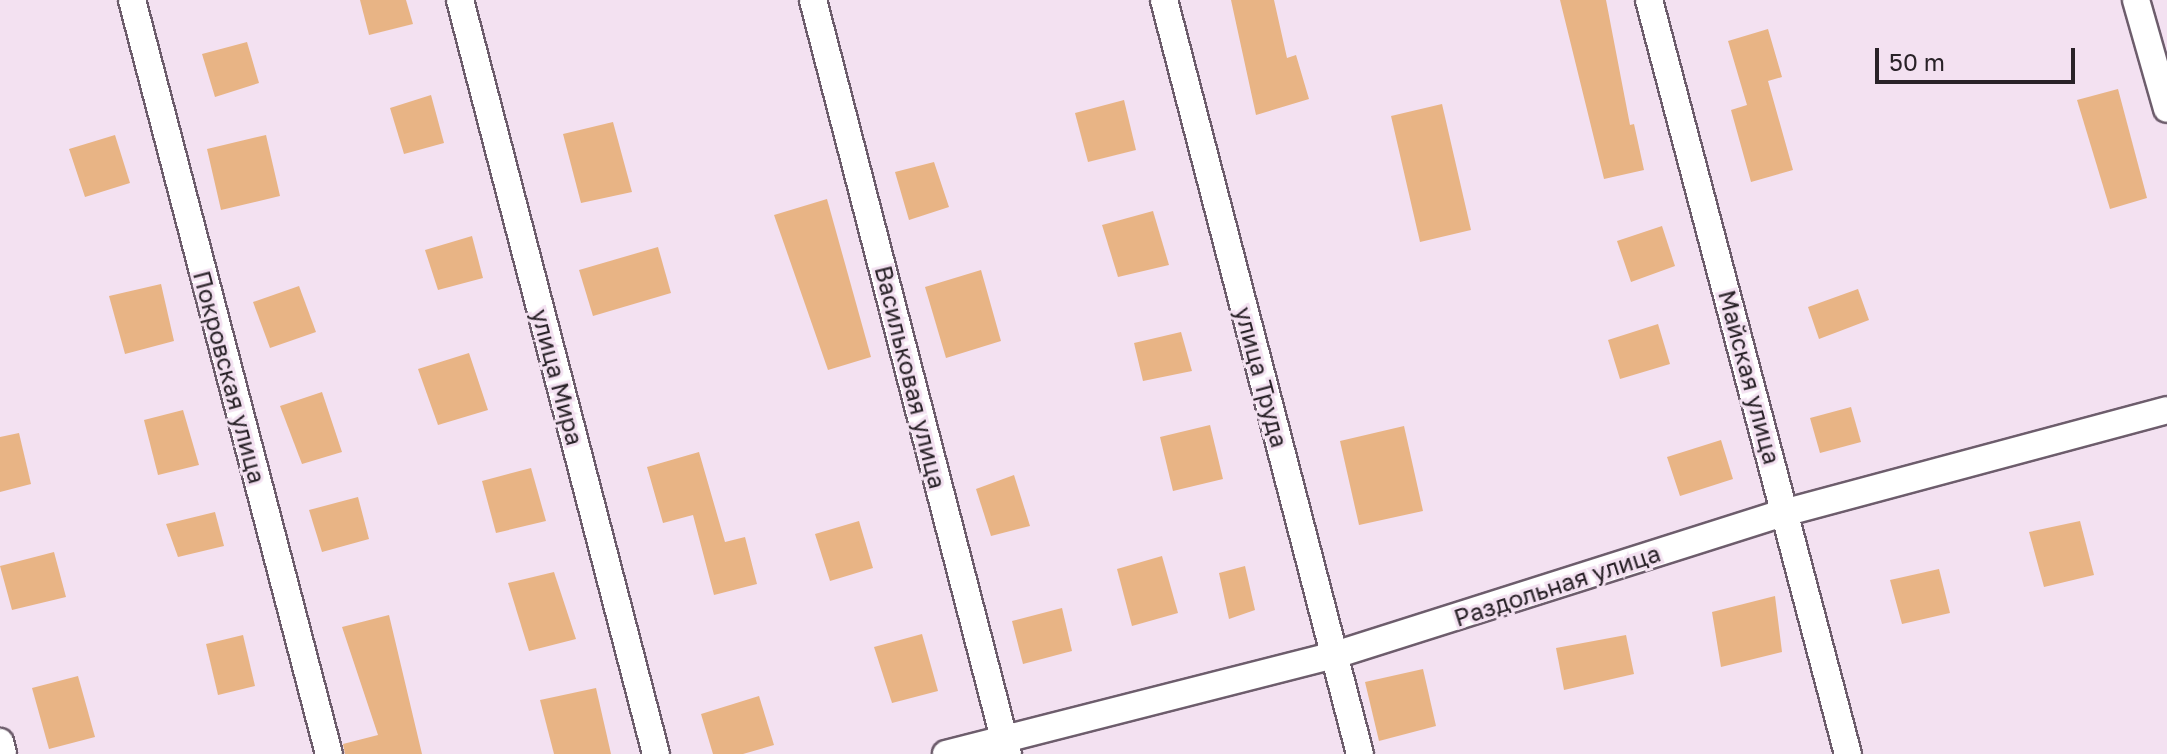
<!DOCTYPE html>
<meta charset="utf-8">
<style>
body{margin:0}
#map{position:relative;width:2167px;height:754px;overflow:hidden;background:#f3e1f1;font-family:"Golos Text",sans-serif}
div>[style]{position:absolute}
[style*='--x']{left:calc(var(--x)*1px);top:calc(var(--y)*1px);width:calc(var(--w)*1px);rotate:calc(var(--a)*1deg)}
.building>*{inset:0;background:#e8b485}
.roads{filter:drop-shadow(2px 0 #6d5d6c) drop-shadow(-2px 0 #6d5d6c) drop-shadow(0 2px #6d5d6c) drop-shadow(0 -2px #6d5d6c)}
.street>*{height:26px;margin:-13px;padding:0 13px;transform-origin:13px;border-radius:13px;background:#fff}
span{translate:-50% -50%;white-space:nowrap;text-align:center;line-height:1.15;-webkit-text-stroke:6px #f3e1f1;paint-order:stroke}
.street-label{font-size:24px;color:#292228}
.scale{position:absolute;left:1875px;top:48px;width:200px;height:36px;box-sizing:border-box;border:4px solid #292228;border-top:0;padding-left:10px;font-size:24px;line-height:28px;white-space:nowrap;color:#292228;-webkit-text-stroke:6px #f3e1f1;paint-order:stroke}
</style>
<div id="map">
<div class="building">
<i style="clip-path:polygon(360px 0,406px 0,413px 24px,369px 35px)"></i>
<i style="clip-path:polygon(1231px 0,1274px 0,1287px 58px,1296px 55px,1309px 99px,1256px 115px)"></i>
<i style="clip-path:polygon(1560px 0,1606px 0,1630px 125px,1634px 124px,1644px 170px,1604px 179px)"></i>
<i style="clip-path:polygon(1768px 29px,1782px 77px,1768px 81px,1793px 170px,1751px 182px,1731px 110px,1747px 105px,1728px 41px)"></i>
<i style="clip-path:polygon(247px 42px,259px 83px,215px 97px,202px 54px)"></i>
<i style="clip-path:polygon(2118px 89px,2147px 198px,2110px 209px,2077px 100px)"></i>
<i style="clip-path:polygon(431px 95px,444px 143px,404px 154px,390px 108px)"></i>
<i style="clip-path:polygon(1124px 100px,1136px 150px,1088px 162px,1075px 113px)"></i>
<i style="clip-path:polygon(1442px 104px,1471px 230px,1420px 242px,1391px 116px)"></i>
<i style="clip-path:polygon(613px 122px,632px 192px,581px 203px,563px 134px)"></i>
<i style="clip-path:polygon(115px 135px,130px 183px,85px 197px,69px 149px)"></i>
<i style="clip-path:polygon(266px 135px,280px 196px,221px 210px,207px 149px)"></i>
<i style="clip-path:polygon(934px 162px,949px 207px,909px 220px,895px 172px)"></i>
<i style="clip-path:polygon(827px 199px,871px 357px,828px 370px,774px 215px)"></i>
<i style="clip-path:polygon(1153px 211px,1169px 265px,1118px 277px,1102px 225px)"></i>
<i style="clip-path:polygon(1662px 226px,1675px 266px,1631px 282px,1617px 241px)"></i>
<i style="clip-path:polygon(472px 236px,483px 278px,438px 290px,425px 250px)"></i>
<i style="clip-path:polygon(658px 247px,671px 293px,593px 316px,579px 270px)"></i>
<i style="clip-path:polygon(981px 270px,1001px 341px,946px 358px,925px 287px)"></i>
<i style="clip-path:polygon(161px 284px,174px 341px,125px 354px,109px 296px)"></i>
<i style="clip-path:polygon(299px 286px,316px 332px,270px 348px,253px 302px)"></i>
<i style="clip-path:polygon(1858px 289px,1869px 320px,1819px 339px,1808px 307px)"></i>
<i style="clip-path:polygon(1658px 324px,1670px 364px,1620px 379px,1608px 340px)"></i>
<i style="clip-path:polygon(1181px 332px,1192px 371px,1143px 381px,1134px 343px)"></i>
<i style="clip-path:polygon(469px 353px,488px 410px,438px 425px,418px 369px)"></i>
<i style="clip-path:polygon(322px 392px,342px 452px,302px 464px,280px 406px)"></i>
<i style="clip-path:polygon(1851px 407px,1861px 442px,1820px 453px,1810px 418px)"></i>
<i style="clip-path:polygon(183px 410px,199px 465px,158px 475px,144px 420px)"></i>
<i style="clip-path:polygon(1210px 425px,1223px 479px,1173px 491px,1160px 437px)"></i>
<i style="clip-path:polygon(1404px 426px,1423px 511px,1359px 525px,1340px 441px)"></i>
<i style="clip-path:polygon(19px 433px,31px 484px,0 492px,0 437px)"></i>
<i style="clip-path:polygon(1721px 440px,1733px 479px,1680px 496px,1667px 457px)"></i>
<i style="clip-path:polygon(699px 452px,725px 542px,745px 537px,757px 584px,714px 595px,693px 515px,663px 523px,647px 467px)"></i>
<i style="clip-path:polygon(531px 468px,546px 521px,496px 533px,482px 481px)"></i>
<i style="clip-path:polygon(1014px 475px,1030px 526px,991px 536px,976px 489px)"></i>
<i style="clip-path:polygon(358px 497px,369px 539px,322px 552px,309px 510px)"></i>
<i style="clip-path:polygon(215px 512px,224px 546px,178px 557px,166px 524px)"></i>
<i style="clip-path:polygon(859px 521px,873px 568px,830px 581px,815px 534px)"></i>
<i style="clip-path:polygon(2080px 521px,2094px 575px,2044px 587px,2029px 532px)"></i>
<i style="clip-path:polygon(54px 552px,66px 597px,12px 610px,0 566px)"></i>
<i style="clip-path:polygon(1162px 556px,1178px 613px,1132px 626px,1117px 569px)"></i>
<i style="clip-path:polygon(1245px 566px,1255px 610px,1229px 619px,1219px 573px)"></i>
<i style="clip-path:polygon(1939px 569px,1950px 613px,1902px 624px,1890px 580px)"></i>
<i style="clip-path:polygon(554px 572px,576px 639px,529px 651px,508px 583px)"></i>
<i style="clip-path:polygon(1775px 596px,1782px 652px,1721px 667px,1712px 612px)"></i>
<i style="clip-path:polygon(1062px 608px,1072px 651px,1023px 664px,1012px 621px)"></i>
<i style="clip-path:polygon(389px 615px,422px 754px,345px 754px,343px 744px,378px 735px,342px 627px)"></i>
<i style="clip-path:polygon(922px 634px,938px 691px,892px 703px,874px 647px)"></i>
<i style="clip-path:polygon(243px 635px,255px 686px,218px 695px,206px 644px)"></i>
<i style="clip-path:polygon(1626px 635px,1634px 674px,1564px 690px,1556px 648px)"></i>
<i style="clip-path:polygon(1423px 669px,1436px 726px,1379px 741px,1365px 682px)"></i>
<i style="clip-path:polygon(78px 676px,95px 737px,49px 749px,32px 688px)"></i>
<i style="clip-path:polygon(596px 688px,611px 754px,554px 754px,540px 700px)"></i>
<i style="clip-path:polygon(759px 696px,774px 745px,743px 754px,713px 754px,701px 714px)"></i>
</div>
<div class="roads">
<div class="street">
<i style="--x:132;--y:0;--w:779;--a:75.36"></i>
<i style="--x:460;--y:0;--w:779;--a:75.43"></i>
<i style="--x:813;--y:0;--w:779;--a:75.5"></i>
<i style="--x:1164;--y:0;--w:779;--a:75.43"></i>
<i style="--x:1649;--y:0;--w:780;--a:75.22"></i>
<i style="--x:2136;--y:0;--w:113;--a:74.1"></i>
<i style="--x:0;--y:742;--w:12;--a:76"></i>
<i style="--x:946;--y:754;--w:401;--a:-14.3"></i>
<i style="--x:1335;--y:655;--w:474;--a:-17.6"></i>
<i style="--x:1787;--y:512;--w:393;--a:-15"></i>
</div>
</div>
<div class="street-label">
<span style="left:230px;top:377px;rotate:75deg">Покровская улица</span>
<span style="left:558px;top:377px;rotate:75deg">улица Мира</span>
<span style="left:911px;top:377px;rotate:76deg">Васильковая улица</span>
<span style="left:1262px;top:377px;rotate:75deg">улица Труда</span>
<span style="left:1750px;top:377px;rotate:75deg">Майская улица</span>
<span style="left:1557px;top:585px;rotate:-18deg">Раздольная улица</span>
</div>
<div class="scale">50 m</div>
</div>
